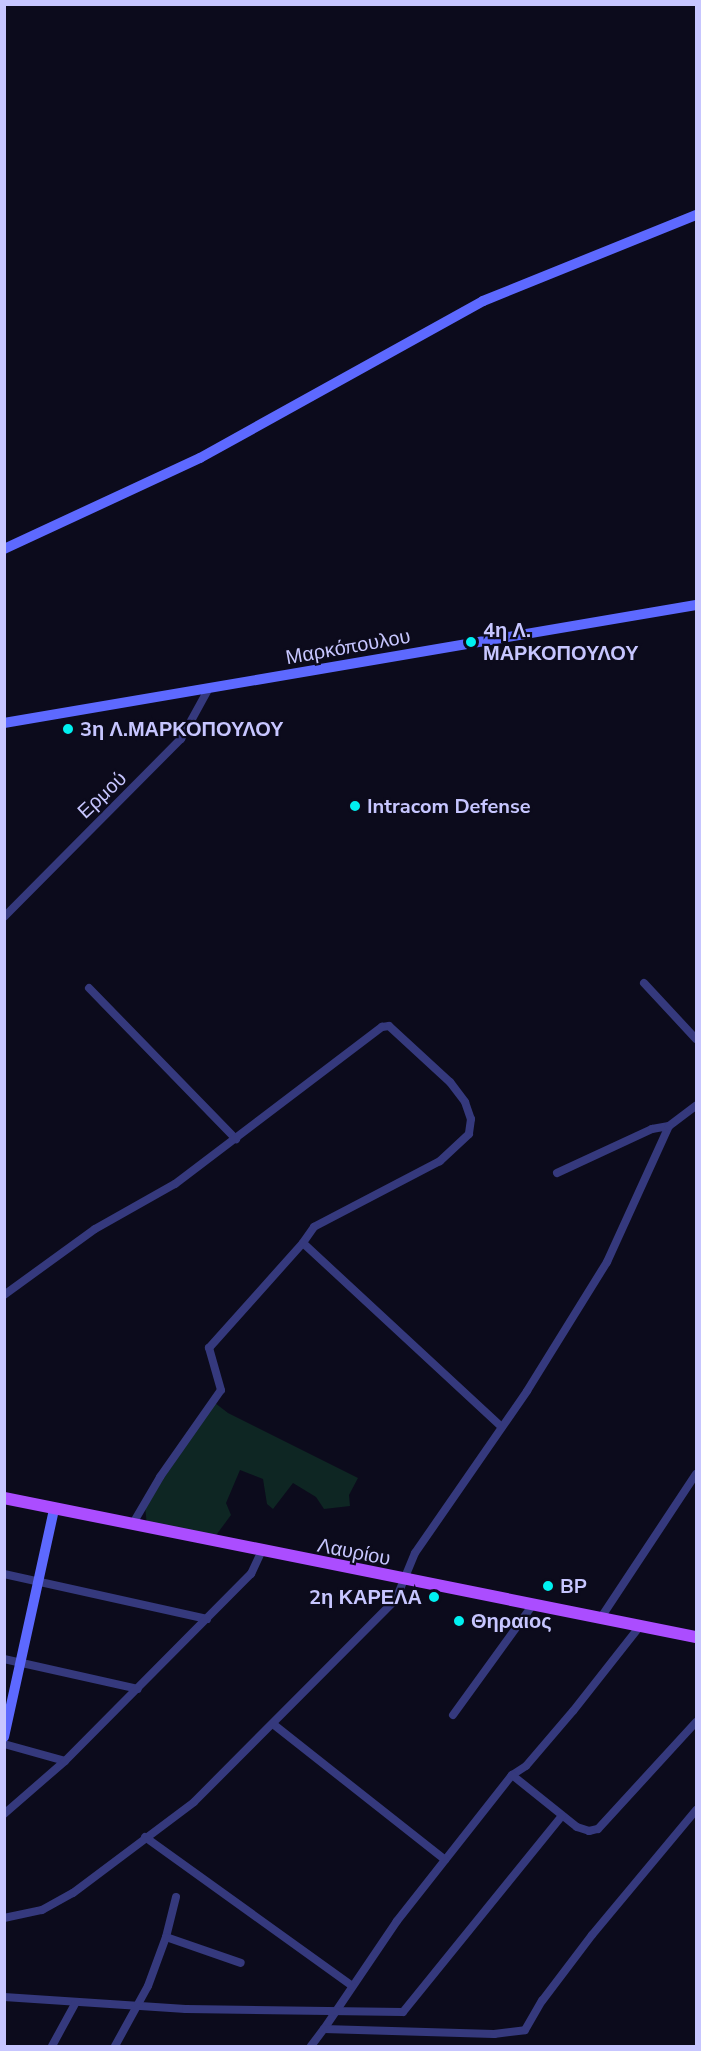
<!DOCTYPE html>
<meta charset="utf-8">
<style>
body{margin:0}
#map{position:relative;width:701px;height:2051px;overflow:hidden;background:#0c0b1c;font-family:"Nunito Sans",sans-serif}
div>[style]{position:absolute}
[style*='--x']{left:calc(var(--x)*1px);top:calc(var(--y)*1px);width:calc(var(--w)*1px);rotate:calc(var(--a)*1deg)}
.green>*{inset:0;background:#0e2623}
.street>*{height:8px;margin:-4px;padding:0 4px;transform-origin:4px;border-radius:4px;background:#35397d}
.secondary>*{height:10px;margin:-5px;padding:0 5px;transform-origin:5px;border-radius:5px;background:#5d69ff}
.primary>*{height:12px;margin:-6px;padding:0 6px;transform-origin:6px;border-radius:6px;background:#ab4dff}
.dots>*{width:16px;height:16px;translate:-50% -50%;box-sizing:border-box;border:3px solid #0c0b1c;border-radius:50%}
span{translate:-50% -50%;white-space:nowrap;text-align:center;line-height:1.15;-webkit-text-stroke:4.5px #0c0b1c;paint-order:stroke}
.poi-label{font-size:20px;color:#c7c6ff;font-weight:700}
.left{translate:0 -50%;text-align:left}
.right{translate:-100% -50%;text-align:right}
.street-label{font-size:20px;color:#c7c6ff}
.frame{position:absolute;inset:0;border:6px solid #c7c6ff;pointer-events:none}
</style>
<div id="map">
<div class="green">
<i style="clip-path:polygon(215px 1403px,228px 1413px,358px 1478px,349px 1495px,350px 1506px,324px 1509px,316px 1497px,293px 1483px,273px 1509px,267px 1504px,263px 1479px,240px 1470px,226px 1503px,231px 1515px,214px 1538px,147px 1526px,145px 1506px)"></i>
</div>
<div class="street">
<i style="--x:4;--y:917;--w:251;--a:-45.2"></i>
<i style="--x:181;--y:739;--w:58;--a:-61.2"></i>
<i style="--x:644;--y:983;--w:76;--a:47.1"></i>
<i style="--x:89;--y:988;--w:211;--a:45.8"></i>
<i style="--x:557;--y:1173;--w:105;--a:-24.9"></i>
<i style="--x:652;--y:1129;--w:17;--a:-10"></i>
<i style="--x:4;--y:1295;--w:112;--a:-36"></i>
<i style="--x:95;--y:1229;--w:92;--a:-29.4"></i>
<i style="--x:175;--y:1184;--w:260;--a:-37.2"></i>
<i style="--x:382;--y:1027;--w:7;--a:-8"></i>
<i style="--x:389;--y:1026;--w:83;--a:42.6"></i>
<i style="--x:450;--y:1082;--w:25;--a:53"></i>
<i style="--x:465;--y:1102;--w:18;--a:71"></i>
<i style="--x:471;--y:1119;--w:15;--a:98"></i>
<i style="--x:469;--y:1134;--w:40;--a:137"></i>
<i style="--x:440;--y:1161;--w:142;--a:152.4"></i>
<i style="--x:314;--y:1227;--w:19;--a:125"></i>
<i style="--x:132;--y:1525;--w:56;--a:-59.7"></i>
<i style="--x:160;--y:1477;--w:106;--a:-55"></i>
<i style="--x:221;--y:1390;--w:44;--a:-105.9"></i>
<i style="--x:209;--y:1348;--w:141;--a:-48.2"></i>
<i style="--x:303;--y:1243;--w:271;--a:42.8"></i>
<i style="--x:4;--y:1574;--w:208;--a:12.5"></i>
<i style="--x:600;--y:1619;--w:174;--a:-56.5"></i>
<i style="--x:640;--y:1626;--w:108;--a:128.2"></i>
<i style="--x:573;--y:1711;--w:72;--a:130.5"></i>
<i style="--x:526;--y:1766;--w:17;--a:147"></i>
<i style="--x:512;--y:1775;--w:108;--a:128.2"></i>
<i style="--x:445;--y:1860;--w:78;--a:128.2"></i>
<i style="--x:397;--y:1921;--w:130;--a:124.1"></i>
<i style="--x:324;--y:2029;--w:170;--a:1.7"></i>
<i style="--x:494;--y:2034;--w:31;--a:-7"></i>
<i style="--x:525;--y:2030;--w:34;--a:-60"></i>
<i style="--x:542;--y:2001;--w:83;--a:-52.9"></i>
<i style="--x:592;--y:1935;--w:163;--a:-50.2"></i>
<i style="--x:4;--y:1659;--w:137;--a:12.6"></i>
<i style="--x:453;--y:1715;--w:135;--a:-54.1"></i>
<i style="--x:273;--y:1724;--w:219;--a:38.3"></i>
<i style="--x:4;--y:1744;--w:63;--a:15.6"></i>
<i style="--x:512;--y:1775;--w:83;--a:38.7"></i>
<i style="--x:577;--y:1827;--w:13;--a:18"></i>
<i style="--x:589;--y:1831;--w:9;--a:-13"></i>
<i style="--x:598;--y:1829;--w:145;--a:-47.5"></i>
<i style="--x:4;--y:1814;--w:81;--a:-41"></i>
<i style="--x:65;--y:1761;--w:264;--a:-45.2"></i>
<i style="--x:251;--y:1574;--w:23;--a:-65"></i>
<i style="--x:145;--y:1837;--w:254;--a:35.7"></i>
<i style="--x:176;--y:1897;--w:41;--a:104"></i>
<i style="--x:166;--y:1937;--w:79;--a:19.1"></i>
<i style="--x:4;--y:1918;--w:39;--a:-12"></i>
<i style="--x:42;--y:1910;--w:35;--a:-29"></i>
<i style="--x:73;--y:1893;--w:151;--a:-36.9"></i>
<i style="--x:194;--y:1802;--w:286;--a:-45.1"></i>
<i style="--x:396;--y:1599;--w:50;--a:-67.6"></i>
<i style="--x:415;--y:1553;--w:197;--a:-55.3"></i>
<i style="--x:527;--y:1391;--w:152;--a:-58.2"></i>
<i style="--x:607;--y:1262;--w:149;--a:-65.5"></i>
<i style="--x:669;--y:1126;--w:34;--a:-37"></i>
<i style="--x:4;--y:1997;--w:182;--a:3.8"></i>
<i style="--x:186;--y:2009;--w:217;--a:0.8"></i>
<i style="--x:403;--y:2012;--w:252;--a:-51"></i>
<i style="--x:52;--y:2046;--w:50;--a:-61.4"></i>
<i style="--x:115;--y:2046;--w:68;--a:-61.2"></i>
<i style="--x:148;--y:1986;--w:52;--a:-69.8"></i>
<i style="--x:311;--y:2046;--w:21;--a:-53"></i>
</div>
<div class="secondary">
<i style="--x:4;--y:549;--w:216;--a:-24.9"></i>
<i style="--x:200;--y:458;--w:324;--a:-29"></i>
<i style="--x:483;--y:301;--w:230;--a:-22"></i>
<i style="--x:4;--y:723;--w:702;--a:-9.68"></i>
<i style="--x:4;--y:1737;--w:233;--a:-77.6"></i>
</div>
<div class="primary">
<i style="--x:4;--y:1498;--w:706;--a:11.36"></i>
</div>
<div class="dots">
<i style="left:471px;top:642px;background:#00f1f1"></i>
<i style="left:68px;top:729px;background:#00f1f1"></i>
<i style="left:355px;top:806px;background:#00f1f1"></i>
<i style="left:548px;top:1586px;background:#00f1f1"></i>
<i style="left:434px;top:1597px;background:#00f1f1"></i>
<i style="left:459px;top:1621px;background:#00f1f1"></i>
</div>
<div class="poi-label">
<span class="left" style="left:483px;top:642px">4η Λ.<br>ΜΑΡΚΟΠΟΥΛΟΥ</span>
<span class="left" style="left:80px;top:729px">3η Λ.ΜΑΡΚΟΠΟΥΛΟΥ</span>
<span class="left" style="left:367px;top:806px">Intracom Defense</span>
<span class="left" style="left:560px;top:1586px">BP</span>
<span class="right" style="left:422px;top:1597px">2η ΚΑΡΕΛΑ</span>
<span class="left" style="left:471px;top:1621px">Θηραιος</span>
</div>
<div class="street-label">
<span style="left:348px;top:647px;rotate:-10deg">Μαρκόπουλου</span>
<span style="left:102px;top:795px;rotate:-43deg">Ερμού</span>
<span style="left:354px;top:1552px;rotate:11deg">Λαυρίου</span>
</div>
<div class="frame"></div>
</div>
